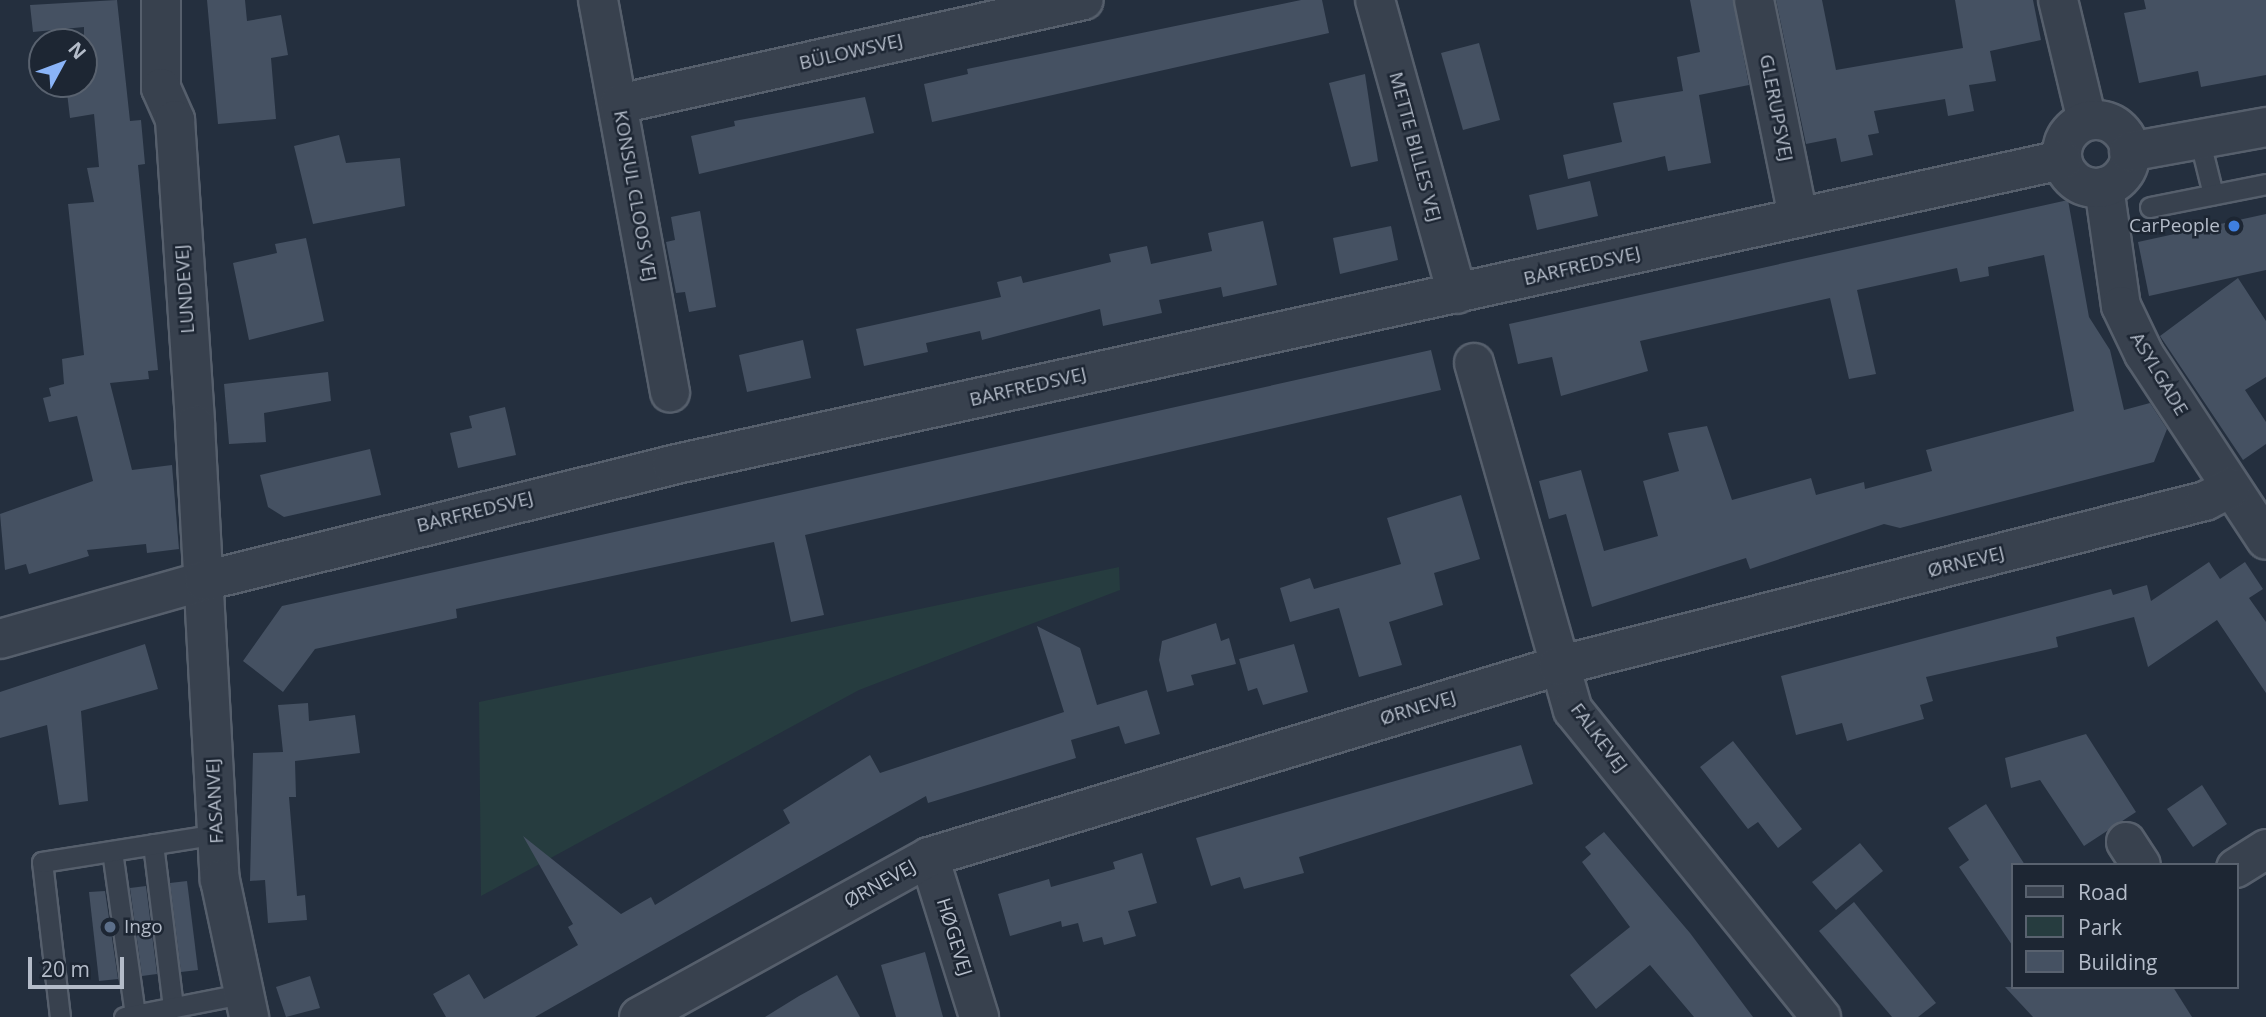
<!DOCTYPE html>
<meta charset="utf-8">
<style>
body{margin:0}
#map{position:relative;width:2266px;height:1017px;overflow:hidden;background:#242f3e;font-family:"Open Sans",sans-serif}
div>[style]{position:absolute}
[style*='--x']{left:calc(var(--x)*1px);top:calc(var(--y)*1px);width:calc(var(--w)*1px);rotate:calc(var(--a)*1deg)}
.green>*{inset:0;background:#263c3f}
.building>*{inset:0;background:#455162}
.roads{filter:drop-shadow(2px 0 #565f6c) drop-shadow(-2px 0 #565f6c) drop-shadow(0 2px #565f6c) drop-shadow(0 -2px #565f6c)}
.service>*{height:19px;margin:-9.5px;padding:0 9.5px;transform-origin:9.5px;border-radius:9.5px;background:#38414e}
.minor>*{height:38px;margin:-19px;padding:0 19px;transform-origin:19px;border-radius:19px;background:#38414e}
.tertiary>*{height:38px;margin:-19px;padding:0 19px;transform-origin:19px;border-radius:19px;background:#38414e}
.tertiary>.ring{margin:-19px;padding:0;box-sizing:content-box;background:none;border:38px solid #38414e;border-radius:50%}
.dots>*{width:19px;height:19px;translate:-50% -50%;box-sizing:border-box;border:4px solid #1d2633;border-radius:50%}
span{translate:-50% -50%;white-space:nowrap;text-align:center;line-height:1.15;-webkit-text-stroke:5px #1d2633;paint-order:stroke}
.street-label{font-size:19px;color:#b4bcc9}
.poi-label{font-size:19px;color:#b4bcc9}
.right{translate:-100% -50%;text-align:right}
.left{translate:0 -50%;text-align:left}
.legend{position:absolute;left:2011px;top:863px;width:228px;height:126px;box-sizing:border-box;background:#1d2633;border:2px solid #59626f;margin:0;padding:9px 12px;list-style:none;font-size:21px;color:#b4bcc9}
.legend li{display:flex;align-items:center;gap:14px;height:35px}
.legend b{width:35px;border:2px solid #59626f}
.north{position:absolute;left:28px;top:28px;width:70px;height:70px;box-sizing:border-box;background:#1d2633;border:2px solid #59626f;border-radius:50%;rotate:49deg;font-size:19px;font-weight:700;line-height:28px;text-align:center;color:#b4bcc9}
.north::after{content:'';display:block;margin:auto;width:24px;height:32px;background:#8ab4f8;clip-path:polygon(50% 0,100% 100%,50% 72%,0 100%)}
.scale{position:absolute;left:28px;top:957px;width:96px;height:32px;box-sizing:border-box;border:4px solid #b4bcc9;border-top:0;padding-left:9px;font-size:21px;line-height:24px;white-space:nowrap;color:#b4bcc9;-webkit-text-stroke:5px #1d2633;paint-order:stroke}
</style>
<div id="map">
<div class="green">
<i style="clip-path:polygon(1119px 567px,1120px 590px,859px 690px,481px 896px,479px 702px)"></i>
</div>
<div class="building">
<i style="clip-path:polygon(117px 0,130px 121px,141px 120px,145px 164px,138px 165px,158px 370px,148px 371px,149px 379px,110px 383px,132px 470px,172px 465px,179px 549px,147px 553px,146px 544px,87px 550px,89px 556px,29px 574px,26px 564px,5px 570px,0 514px,93px 481px,77px 416px,49px 422px,43px 398px,51px 396px,49px 388px,64px 384px,62px 359px,84px 355px,68px 204px,94px 202px,87px 168px,99px 167px,94px 114px,70px 118px,66px 84px,84px 84px,84px 27px,33px 32px,30px 5px)"></i>
<i style="clip-path:polygon(207px 0,245px 0,247px 21px,281px 15px,288px 55px,271px 58px,276px 119px,218px 124px)"></i>
<i style="clip-path:polygon(1301px 0,1322px 0,1329px 33px,932px 122px,924px 84px,968px 74px,967px 69px)"></i>
<i style="clip-path:polygon(1690px 0,1733px 0,1749px 85px,1699px 95px,1711px 163px,1668px 171px,1665px 156px,1568px 179px,1563px 155px,1622px 142px,1613px 103px,1683px 91px,1677px 57px,1700px 52px)"></i>
<i style="clip-path:polygon(1776px 0,1822px 0,1836px 70px,1963px 48px,1955px 0,2033px 0,2041px 40px,1990px 51px,1996px 81px,1969px 85px,1974px 111px,1948px 116px,1945px 99px,1874px 111px,1879px 133px,1868px 135px,1873px 155px,1841px 162px,1836px 138px,1806px 144px)"></i>
<i style="clip-path:polygon(2144px 0,2266px 0,2266px 75px,2201px 87px,2198px 71px,2139px 83px,2124px 13px,2146px 9px)"></i>
<i style="clip-path:polygon(1479px 43px,1500px 120px,1463px 130px,1441px 53px)"></i>
<i style="clip-path:polygon(1365px 74px,1378px 161px,1351px 167px,1329px 83px)"></i>
<i style="clip-path:polygon(865px 97px,874px 133px,699px 174px,691px 136px,735px 126px,734px 121px)"></i>
<i style="clip-path:polygon(339px 135px,346px 163px,400px 158px,405px 206px,313px 224px,294px 146px)"></i>
<i style="clip-path:polygon(1590px 181px,1598px 216px,1537px 230px,1529px 195px)"></i>
<i style="clip-path:polygon(2068px 200px,2089px 317px,2110px 350px,2124px 410px,2150px 403px,2167px 429px,2154px 462px,1900px 528px,1884px 524px,1750px 569px,1746px 558px,1592px 607px,1566px 514px,1549px 519px,1539px 481px,1581px 470px,1604px 551px,1658px 536px,1643px 481px,1679px 471px,1668px 433px,1707px 426px,1732px 500px,1811px 478px,1816px 495px,1864px 482px,1865px 489px,1932px 471px,1926px 450px,2074px 411px,2044px 255px,1988px 267px,1989px 276px,1960px 282px,1957px 268px,1857px 290px,1876px 374px,1849px 379px,1830px 298px,1640px 341px,1648px 371px,1561px 396px,1552px 357px,1518px 364px,1509px 324px)"></i>
<i style="clip-path:polygon(700px 211px,716px 307px,689px 312px,685px 292px,676px 293px,666px 242px,675px 240px,671px 217px)"></i>
<i style="clip-path:polygon(2266px 214px,2266px 270px,2149px 296px,2138px 242px)"></i>
<i style="clip-path:polygon(1263px 221px,1277px 285px,1223px 297px,1221px 287px,1159px 300px,1162px 313px,1103px 326px,1100px 309px,982px 340px,980px 331px,926px 343px,928px 352px,864px 366px,856px 329px,1001px 297px,997px 282px,1021px 276px,1023px 283px,1111px 262px,1109px 254px,1147px 246px,1151px 264px,1212px 251px,1208px 233px)"></i>
<i style="clip-path:polygon(1391px 226px,1398px 260px,1340px 274px,1333px 238px)"></i>
<i style="clip-path:polygon(306px 238px,324px 321px,249px 340px,233px 263px,277px 253px,275px 244px)"></i>
<i style="clip-path:polygon(2238px 278px,2266px 321px,2266px 377px,2245px 390px,2266px 422px,2266px 444px,2243px 460px,2160px 336px)"></i>
<i style="clip-path:polygon(803px 340px,811px 378px,747px 392px,739px 355px)"></i>
<i style="clip-path:polygon(1431px 350px,1441px 390px,805px 535px,824px 615px,791px 622px,774px 542px,456px 609px,457px 618px,315px 649px,283px 692px,243px 661px,282px 606px)"></i>
<i style="clip-path:polygon(328px 372px,331px 401px,264px 413px,266px 442px,229px 444px,224px 384px)"></i>
<i style="clip-path:polygon(505px 407px,516px 455px,458px 468px,450px 433px,472px 428px,469px 416px)"></i>
<i style="clip-path:polygon(370px 449px,381px 495px,284px 517px,268px 507px,260px 475px)"></i>
<i style="clip-path:polygon(1461px 495px,1480px 559px,1434px 573px,1443px 605px,1389px 622px,1402px 665px,1359px 677px,1339px 608px,1290px 622px,1280px 588px,1310px 578px,1314px 589px,1401px 564px,1387px 518px)"></i>
<i style="clip-path:polygon(2209px 562px,2220px 579px,2245px 562px,2263px 589px,2249px 598px,2266px 622px,2266px 693px,2217px 620px,2148px 667px,2134px 617px,2056px 637px,2058px 647px,1926px 677px,1933px 701px,1920px 705px,1924px 719px,1847px 741px,1842px 723px,1796px 735px,1781px 676px,2111px 589px,2113px 595px,2147px 585px,2151px 601px)"></i>
<i style="clip-path:polygon(1216px 623px,1221px 641px,1229px 638px,1236px 664px,1191px 675px,1194px 685px,1167px 692px,1159px 660px,1162px 641px)"></i>
<i style="clip-path:polygon(1037px 626px,1080px 648px,1097px 705px,1147px 690px,1160px 734px,1125px 744px,1119px 726px,1071px 740px,1076px 758px,928px 803px,926px 796px,535px 1017px,446px 1017px,433px 994px,469px 974px,484px 999px,578px 945px,568px 927px,573px 924px,523px 836px,621px 914px,651px 897px,655px 905px,790px 823px,783px 810px,870px 755px,880px 773px,1064px 712px)"></i>
<i style="clip-path:polygon(145px 644px,158px 689px,81px 711px,88px 801px,59px 805px,47px 725px,0 738px,0 692px)"></i>
<i style="clip-path:polygon(1294px 644px,1308px 692px,1263px 705px,1257px 688px,1248px 691px,1239px 659px)"></i>
<i style="clip-path:polygon(308px 703px,309px 721px,355px 715px,360px 753px,295px 761px,296px 797px,289px 797px,297px 896px,305px 895px,307px 920px,268px 923px,265px 880px,250px 881px,253px 753px,283px 752px,278px 705px)"></i>
<i style="clip-path:polygon(2086px 734px,2136px 812px,2084px 846px,2040px 780px,2011px 788px,2005px 758px)"></i>
<i style="clip-path:polygon(1733px 741px,1802px 829px,1778px 848px,1758px 822px,1748px 829px,1700px 767px)"></i>
<i style="clip-path:polygon(1521px 745px,1533px 784px,1299px 857px,1304px 873px,1244px 889px,1240px 877px,1211px 886px,1196px 838px)"></i>
<i style="clip-path:polygon(2202px 785px,2227px 824px,2193px 847px,2167px 809px)"></i>
<i style="clip-path:polygon(1986px 804px,2025px 865px,2012px 865px,2012px 945px,1959px 867px,1969px 860px,1948px 828px)"></i>
<i style="clip-path:polygon(1604px 832px,1690px 933px,1753px 1017px,1694px 1017px,1650px 965px,1596px 1009px,1570px 975px,1630px 927px,1582px 862px,1591px 854px,1585px 847px)"></i>
<i style="clip-path:polygon(1860px 843px,1883px 871px,1836px 910px,1812px 882px)"></i>
<i style="clip-path:polygon(1142px 853px,1157px 903px,1128px 911px,1136px 936px,1104px 945px,1102px 937px,1083px 942px,1078px 923px,1062px 927px,1061px 921px,1010px 936px,998px 894px,1049px 879px,1051px 887px,1115px 869px,1113px 862px)"></i>
<i style="clip-path:polygon(187px 881px,198px 970px,181px 972px,170px 883px)"></i>
<i style="clip-path:polygon(146px 886px,157px 974px,142px 976px,130px 888px)"></i>
<i style="clip-path:polygon(105px 891px,118px 979px,99px 981px,89px 892px)"></i>
<i style="clip-path:polygon(1854px 902px,1936px 1003px,1918px 1017px,1892px 1017px,1819px 931px)"></i>
<i style="clip-path:polygon(925px 952px,943px 1017px,896px 1017px,881px 965px)"></i>
<i style="clip-path:polygon(837px 975px,860px 1017px,765px 1017px,799px 996px)"></i>
<i style="clip-path:polygon(310px 976px,320px 1008px,286px 1017px,276px 987px)"></i>
<i style="clip-path:polygon(2005px 987px,2173px 987px,2192px 1017px,2033px 1017px)"></i>
</div>
<div class="roads">
<div class="service">
<i style="--x:2199;--y:138;--w:58;--a:76"></i>
<i style="--x:2150;--y:207;--w:118;--a:-11.2"></i>
<i style="--x:153;--y:844;--w:164;--a:83"></i>
<i style="--x:112;--y:851;--w:166;--a:82"></i>
<i style="--x:60;--y:1017;--w:156;--a:-96.6"></i>
<i style="--x:42;--y:862;--w:177;--a:-9.1"></i>
<i style="--x:124;--y:1017;--w:119;--a:-11.1"></i>
</div>
<div class="minor">
<i style="--x:161;--y:0;--w:88;--a:90"></i>
<i style="--x:161;--y:88;--w:35;--a:66"></i>
<i style="--x:175;--y:120;--w:306;--a:86.2"></i>
<i style="--x:195;--y:425;--w:456;--a:86.9"></i>
<i style="--x:220;--y:880;--w:140;--a:78"></i>
<i style="--x:598;--y:0;--w:399;--a:79.6"></i>
<i style="--x:1375;--y:0;--w:305;--a:74.4"></i>
<i style="--x:1754;--y:0;--w:220;--a:78.5"></i>
<i style="--x:2058;--y:0;--w:124;--a:76.5"></i>
<i style="--x:619;--y:104;--w:476;--a:-12.6"></i>
<i style="--x:2104;--y:187;--w:120;--a:81.9"></i>
<i style="--x:2121;--y:306;--w:53;--a:64.4"></i>
<i style="--x:2144;--y:354;--w:222;--a:56.7"></i>
<i style="--x:1474;--y:363;--w:361;--a:74.1"></i>
<i style="--x:1573;--y:710;--w:395;--a:51.1"></i>
<i style="--x:2126;--y:842;--w:27;--a:57"></i>
<i style="--x:929;--y:857;--w:168;--a:72.6"></i>
<i style="--x:2236;--y:868;--w:36;--a:-32"></i>
<i style="--x:639;--y:1017;--w:331;--a:-28.9"></i>
<i style="--x:929;--y:857;--w:657;--a:-16.89"></i>
<i style="--x:1558;--y:666;--w:668;--a:-14.31"></i>
<i style="--x:2205;--y:501;--w:29;--a:-27"></i>
</div>
<div class="tertiary">
<i class="ring" style="left:2062px;top:120px;width:30px;height:30px"></i>
<i style="--x:2129;--y:152;--w:139;--a:-10.3"></i>
<i style="--x:0;--y:639;--w:212;--a:-15.9"></i>
<i style="--x:204;--y:581;--w:482;--a:-13.9"></i>
<i style="--x:672;--y:465;--w:1423;--a:-12.38"></i>
</div>
</div>
<div class="dots">
<i style="left:2234px;top:226px;background:#3f7fe0"></i>
<i style="left:110px;top:927px;background:#5c6f8a"></i>
</div>
<div class="street-label">
<span style="left:851px;top:52px;rotate:-13deg">BÜLOWSVEJ</span>
<span style="left:1776px;top:108px;rotate:79deg">GLERUPSVEJ</span>
<span style="left:1415px;top:147px;rotate:75deg">METTE BILLES VEJ</span>
<span style="left:635px;top:196px;rotate:80deg">KONSUL CLOOS VEJ</span>
<span style="left:1582px;top:266px;rotate:-13deg">BARFREDSVEJ</span>
<span style="left:185px;top:289px;rotate:-94deg">LUNDEVEJ</span>
<span style="left:2159px;top:374px;rotate:59deg">ASYLGADE</span>
<span style="left:1028px;top:387px;rotate:-13deg">BARFREDSVEJ</span>
<span style="left:475px;top:512px;rotate:-14deg">BARFREDSVEJ</span>
<span style="left:1966px;top:562px;rotate:-14deg">ØRNEVEJ</span>
<span style="left:1418px;top:708px;rotate:-17deg">ØRNEVEJ</span>
<span style="left:1599px;top:738px;rotate:53deg">FALKEVEJ</span>
<span style="left:215px;top:801px;rotate:-93deg">FASANVEJ</span>
<span style="left:880px;top:884px;rotate:-29deg">ØRNEVEJ</span>
<span style="left:954px;top:937px;rotate:73deg">HØGEVEJ</span>
</div>
<div class="poi-label">
<span class="right" style="left:2220px;top:226px">CarPeople</span>
<span class="left" style="left:124px;top:927px">Ingo</span>
</div>
<ul class="legend">
<li><b style="height:9px;background:#38414e"></b>Road</li>
<li><b style="height:19px;background:#263c3f"></b>Park</li>
<li><b style="height:19px;background:#455162"></b>Building</li>
</ul>
<div class="north">N</div>
<div class="scale">20 m</div>
</div>
